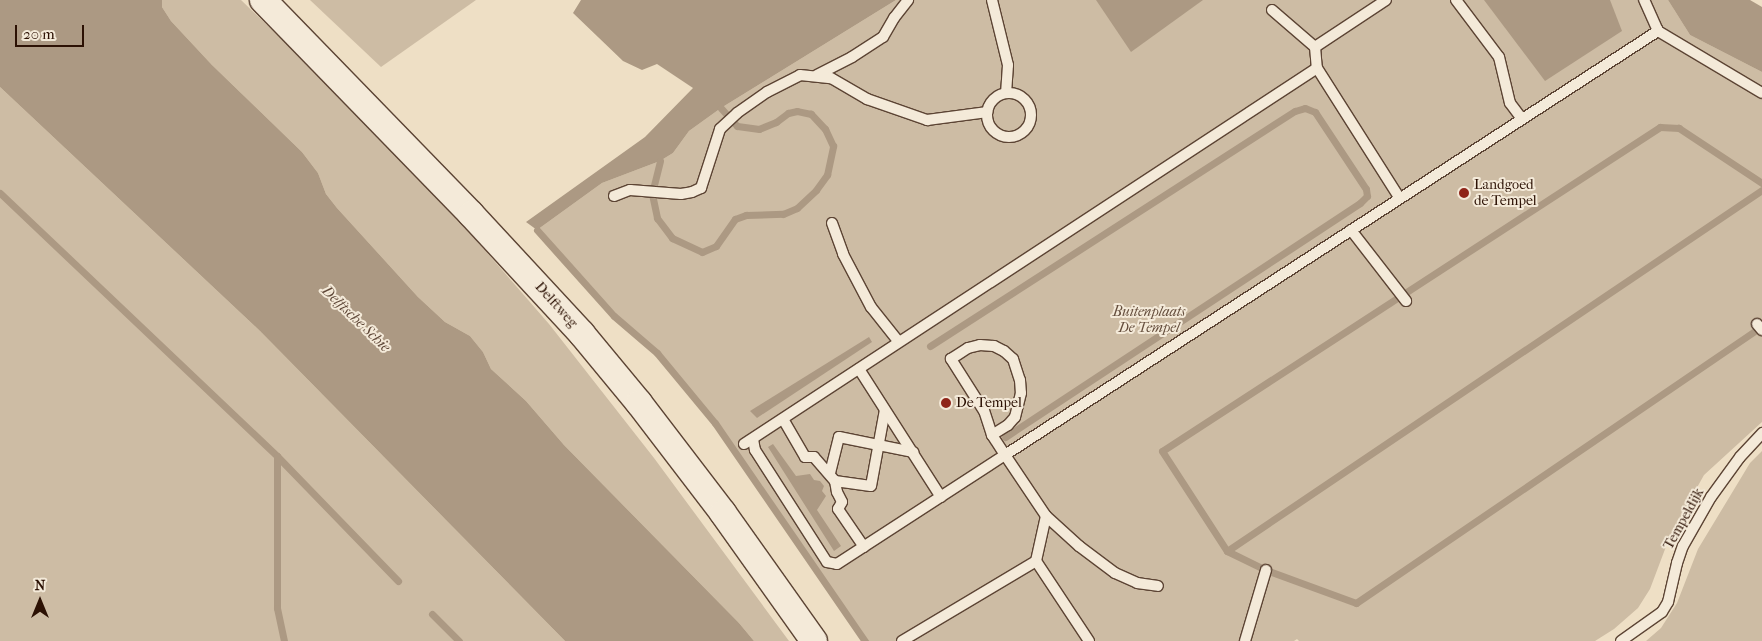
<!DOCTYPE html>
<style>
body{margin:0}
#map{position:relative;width:1762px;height:641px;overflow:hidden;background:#eedfc5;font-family:"IM FELL French Canon",serif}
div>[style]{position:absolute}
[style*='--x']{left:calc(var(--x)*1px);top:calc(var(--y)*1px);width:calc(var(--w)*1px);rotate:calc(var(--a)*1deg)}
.green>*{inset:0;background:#cdbca4}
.water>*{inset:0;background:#ac9983}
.stream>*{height:7px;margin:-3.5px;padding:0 3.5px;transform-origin:3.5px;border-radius:3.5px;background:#ac9983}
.roads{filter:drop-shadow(1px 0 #5c4434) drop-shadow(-1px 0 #5c4434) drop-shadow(0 1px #5c4434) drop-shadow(0 -1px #5c4434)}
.service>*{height:10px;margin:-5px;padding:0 5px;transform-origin:5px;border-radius:5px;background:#f4ead9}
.service>.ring{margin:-5px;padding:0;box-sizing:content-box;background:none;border:10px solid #f4ead9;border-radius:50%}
.tertiary>*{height:26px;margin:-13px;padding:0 13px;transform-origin:13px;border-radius:13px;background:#f4ead9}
.dots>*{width:14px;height:14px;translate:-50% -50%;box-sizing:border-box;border:2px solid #f4ead9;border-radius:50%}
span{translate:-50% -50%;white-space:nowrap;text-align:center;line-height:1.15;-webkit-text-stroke:4px #f4ead9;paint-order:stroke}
.poi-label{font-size:14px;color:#2c1104}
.left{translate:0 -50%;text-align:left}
.street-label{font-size:14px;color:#2c1104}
.park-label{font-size:14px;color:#644d3c;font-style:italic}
.water-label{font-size:15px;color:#5f4737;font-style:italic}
.north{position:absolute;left:15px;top:576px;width:50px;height:50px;-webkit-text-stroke:4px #f4ead9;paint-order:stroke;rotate:0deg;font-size:14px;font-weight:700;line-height:20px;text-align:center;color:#2c1104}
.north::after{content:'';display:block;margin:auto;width:18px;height:22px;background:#2c1104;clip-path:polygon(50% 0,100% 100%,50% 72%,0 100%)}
.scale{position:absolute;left:15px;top:25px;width:69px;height:22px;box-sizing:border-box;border:2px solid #2c1104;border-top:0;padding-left:6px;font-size:15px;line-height:18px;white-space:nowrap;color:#2c1104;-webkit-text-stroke:4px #f4ead9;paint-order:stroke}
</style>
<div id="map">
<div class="green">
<i style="clip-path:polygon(162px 0,241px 0,351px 106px,463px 225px,549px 324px,654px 458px,789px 641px,754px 641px,739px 623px,564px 445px,526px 401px,491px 369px,483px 352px,470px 336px,445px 322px,418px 297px,337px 208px,326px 194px,318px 173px,302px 152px,212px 65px,171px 21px,162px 7px)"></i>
<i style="clip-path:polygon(310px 0,476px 0,381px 67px)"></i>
<i style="clip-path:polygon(896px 0,1668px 0,1690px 35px,1762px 72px,1762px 422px,1704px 475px,1670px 536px,1650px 589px,1638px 608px,1614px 629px,1595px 641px,1299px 641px,1297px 639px,1294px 641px,865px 641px,715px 423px,657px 353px,614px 316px,537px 230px,602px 183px,660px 161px,673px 153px,689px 131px,721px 108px)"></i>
<i style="clip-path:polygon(0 87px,260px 331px,565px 641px,0 641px)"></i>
<i style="clip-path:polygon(1762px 451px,1762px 641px,1646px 641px,1661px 628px,1677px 603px,1698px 549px,1750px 463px)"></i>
</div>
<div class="water">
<i style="clip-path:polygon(0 0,162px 0,162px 7px,171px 21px,212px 65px,302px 152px,318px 173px,326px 194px,337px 208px,418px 297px,445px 322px,470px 336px,483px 352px,491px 369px,526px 401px,564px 445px,739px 623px,754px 641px,565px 641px,260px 331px,0 87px)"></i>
<i style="clip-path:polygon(581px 0,896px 0,721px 108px,689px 131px,673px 153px,660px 161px,602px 183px,537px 230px,526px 222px,645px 137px,693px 88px,657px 64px,642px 70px,623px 61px,573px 13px)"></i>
<i style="clip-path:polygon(1096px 0,1203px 0,1131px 52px)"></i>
<i style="clip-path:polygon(1484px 0,1610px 0,1622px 31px,1545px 81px)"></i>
<i style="clip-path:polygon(1668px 0,1750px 0,1762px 7px,1762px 72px,1690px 35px)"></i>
<i style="clip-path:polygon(869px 337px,872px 342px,757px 418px,750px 411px)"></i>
<i style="clip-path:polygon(773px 444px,796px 476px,810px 474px,814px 480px,820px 481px,824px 486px,822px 491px,826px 496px,817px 510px,841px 546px,834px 551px,768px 447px)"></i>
</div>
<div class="stream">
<i style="--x:660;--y:161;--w:34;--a:104"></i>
<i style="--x:652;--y:194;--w:25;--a:78"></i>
<i style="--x:657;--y:218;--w:25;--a:53"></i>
<i style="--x:672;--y:238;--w:33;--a:25"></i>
<i style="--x:702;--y:252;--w:15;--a:-23"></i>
<i style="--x:716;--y:246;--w:33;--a:-55"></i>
<i style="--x:735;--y:219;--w:12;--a:-20"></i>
<i style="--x:746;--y:215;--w:37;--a:-2"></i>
<i style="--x:783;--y:214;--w:15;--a:-23"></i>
<i style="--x:797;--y:208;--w:26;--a:-43"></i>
<i style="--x:816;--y:190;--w:19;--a:-54"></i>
<i style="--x:827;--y:175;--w:30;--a:-78"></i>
<i style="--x:833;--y:146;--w:19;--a:-115"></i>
<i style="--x:825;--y:129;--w:21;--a:-133"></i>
<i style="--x:811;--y:114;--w:14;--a:-168"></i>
<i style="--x:797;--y:111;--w:9;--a:167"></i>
<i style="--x:788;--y:113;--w:15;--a:143"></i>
<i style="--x:776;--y:122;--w:18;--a:158"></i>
<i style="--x:759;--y:129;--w:22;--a:-172"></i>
<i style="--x:737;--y:126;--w:24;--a:-132"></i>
<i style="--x:1762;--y:183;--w:100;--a:-146.5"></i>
<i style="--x:1679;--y:128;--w:19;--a:-177"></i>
<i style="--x:1660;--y:127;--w:594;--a:146.95"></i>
<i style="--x:1162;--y:451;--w:119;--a:57"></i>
<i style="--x:1227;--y:551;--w:43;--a:26"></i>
<i style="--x:1266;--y:570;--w:96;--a:20.1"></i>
<i style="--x:1356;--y:603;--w:491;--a:-34.3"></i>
<i style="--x:0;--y:193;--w:382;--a:43.5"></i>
<i style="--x:277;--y:456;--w:174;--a:45.9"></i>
<i style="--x:537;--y:230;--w:115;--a:48.2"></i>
<i style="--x:614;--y:316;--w:57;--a:40.7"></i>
<i style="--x:657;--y:353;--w:91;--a:50.4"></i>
<i style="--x:715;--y:423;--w:265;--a:55.5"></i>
<i style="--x:930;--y:346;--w:434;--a:-32.8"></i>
<i style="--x:1295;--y:111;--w:10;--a:-17"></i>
<i style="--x:1305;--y:108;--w:11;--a:22"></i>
<i style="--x:1315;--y:112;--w:92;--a:56.5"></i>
<i style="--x:1366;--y:189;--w:7;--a:82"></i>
<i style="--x:1367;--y:196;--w:10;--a:135"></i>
<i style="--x:1360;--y:203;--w:425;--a:146.6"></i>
<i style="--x:277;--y:456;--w:152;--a:90"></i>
<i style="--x:277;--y:608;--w:34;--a:78"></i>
<i style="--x:1227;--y:551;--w:645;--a:-34.01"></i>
<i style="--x:432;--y:614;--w:38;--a:45"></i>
</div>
<div class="roads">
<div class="service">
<i style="--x:992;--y:0;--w:67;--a:76.2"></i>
<i style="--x:1008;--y:65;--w:28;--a:94"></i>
<i style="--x:1456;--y:0;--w:71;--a:53"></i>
<i style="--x:1499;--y:57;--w:47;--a:76.6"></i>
<i style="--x:1510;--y:103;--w:20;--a:53"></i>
<i style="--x:1272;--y:10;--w:57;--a:40.7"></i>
<i style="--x:1315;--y:47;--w:21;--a:85"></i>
<i style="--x:1317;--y:68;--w:153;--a:57.6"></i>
<i style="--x:1658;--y:31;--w:121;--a:30.8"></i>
<i style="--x:1315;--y:47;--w:85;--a:-33.5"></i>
<i style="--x:817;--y:75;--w:39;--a:-27"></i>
<i style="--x:852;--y:57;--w:37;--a:-33"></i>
<i style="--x:883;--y:37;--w:22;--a:-60"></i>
<i style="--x:894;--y:18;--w:23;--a:-52"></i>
<i class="ring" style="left:987px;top:93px;width:34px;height:34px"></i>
<i style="--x:614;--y:196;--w:17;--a:-21"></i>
<i style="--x:630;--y:190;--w:51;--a:4.5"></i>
<i style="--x:681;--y:194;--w:11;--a:-10"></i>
<i style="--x:692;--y:192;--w:10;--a:-24"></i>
<i style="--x:701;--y:188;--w:62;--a:-72.1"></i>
<i style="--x:720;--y:129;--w:23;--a:-43"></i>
<i style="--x:737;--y:113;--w:37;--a:-35"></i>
<i style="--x:767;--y:92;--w:37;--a:-27"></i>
<i style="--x:800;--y:75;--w:31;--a:6"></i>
<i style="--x:831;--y:78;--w:42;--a:30.3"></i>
<i style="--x:867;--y:99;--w:64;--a:19.3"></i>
<i style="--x:927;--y:120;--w:61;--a:-7.6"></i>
<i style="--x:832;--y:223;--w:33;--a:70"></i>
<i style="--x:843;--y:254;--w:60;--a:62.2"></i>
<i style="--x:871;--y:307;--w:43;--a:51.5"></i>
<i style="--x:1351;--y:230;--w:90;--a:52.2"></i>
<i style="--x:1757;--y:324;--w:8;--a:50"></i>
<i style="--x:859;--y:369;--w:152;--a:57.4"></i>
<i style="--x:783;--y:419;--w:44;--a:59.9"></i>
<i style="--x:805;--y:457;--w:9;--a:0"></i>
<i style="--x:814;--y:457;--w:32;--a:49"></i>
<i style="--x:835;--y:481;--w:11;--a:80"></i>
<i style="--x:837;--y:492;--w:11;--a:63"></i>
<i style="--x:842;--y:502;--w:8;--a:120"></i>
<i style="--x:838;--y:509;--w:46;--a:55.6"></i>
<i style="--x:753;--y:439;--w:11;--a:80"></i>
<i style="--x:755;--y:450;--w:133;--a:57.3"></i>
<i style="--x:827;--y:562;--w:10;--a:11"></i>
<i style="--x:837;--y:564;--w:200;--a:-33"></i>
<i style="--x:1005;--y:455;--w:24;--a:-123"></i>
<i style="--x:992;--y:435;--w:25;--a:-108"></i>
<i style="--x:984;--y:411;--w:62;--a:-122.4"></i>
<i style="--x:951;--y:359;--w:20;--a:-33"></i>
<i style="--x:968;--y:348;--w:12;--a:-14"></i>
<i style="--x:980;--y:345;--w:14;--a:4"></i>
<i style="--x:994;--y:346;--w:11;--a:27"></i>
<i style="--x:1004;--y:351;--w:12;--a:42"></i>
<i style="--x:1013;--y:359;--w:22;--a:72"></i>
<i style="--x:1020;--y:380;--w:13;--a:86"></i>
<i style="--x:1021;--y:393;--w:25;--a:104"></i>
<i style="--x:1015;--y:417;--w:11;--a:131"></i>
<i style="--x:1008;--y:425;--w:19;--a:148"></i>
<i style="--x:744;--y:444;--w:685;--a:-33.27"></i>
<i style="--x:830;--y:473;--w:37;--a:-76"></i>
<i style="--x:839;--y:437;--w:76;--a:11.5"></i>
<i style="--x:835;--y:481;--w:36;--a:8"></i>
<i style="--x:871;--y:486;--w:77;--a:-79.6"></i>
<i style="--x:1046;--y:516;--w:45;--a:42.3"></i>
<i style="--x:1079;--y:546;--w:45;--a:36.9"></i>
<i style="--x:1115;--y:573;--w:24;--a:24"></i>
<i style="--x:1137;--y:583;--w:21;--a:8"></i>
<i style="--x:902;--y:641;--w:156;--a:-30.8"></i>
<i style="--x:1089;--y:641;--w:96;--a:-123.5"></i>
<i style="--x:1036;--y:561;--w:46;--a:-77.5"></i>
<i style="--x:1046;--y:516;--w:73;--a:-123.9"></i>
<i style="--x:1005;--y:455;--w:779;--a:-33"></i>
<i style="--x:1658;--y:31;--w:34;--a:-114"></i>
<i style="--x:1245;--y:641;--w:74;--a:-73.5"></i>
<i style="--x:1621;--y:641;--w:50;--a:-35.3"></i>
<i style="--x:1662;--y:612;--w:12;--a:-59"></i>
<i style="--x:1668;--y:602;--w:40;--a:-77"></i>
<i style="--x:1677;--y:563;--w:18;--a:-71"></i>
<i style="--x:1683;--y:546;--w:56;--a:-60.3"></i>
<i style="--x:1711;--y:497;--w:49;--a:-54.1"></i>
<i style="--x:1740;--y:457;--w:33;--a:-47"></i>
</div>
<div class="tertiary">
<i style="--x:263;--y:0;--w:298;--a:45.8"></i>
<i style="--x:471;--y:214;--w:163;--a:47.2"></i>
<i style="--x:582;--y:334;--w:89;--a:50.4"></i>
<i style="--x:639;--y:403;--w:138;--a:52.6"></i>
<i style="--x:723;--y:513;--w:157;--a:54.6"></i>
</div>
</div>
<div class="dots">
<i style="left:1464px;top:193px;background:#8f2418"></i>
<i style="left:946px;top:403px;background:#8f2418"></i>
</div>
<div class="poi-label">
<span class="left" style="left:1474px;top:193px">Landgoed<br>de Tempel</span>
<span class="left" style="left:956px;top:403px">De Tempel</span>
</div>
<div class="street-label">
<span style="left:556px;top:305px;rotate:48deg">Delftweg</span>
<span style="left:1684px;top:519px;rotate:-61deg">Tempeldijk</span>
</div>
<div class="park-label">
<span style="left:1149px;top:320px">Buitenplaats<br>De Tempel</span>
</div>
<div class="water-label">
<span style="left:356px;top:319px;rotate:44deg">Delftsche Schie</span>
</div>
<div class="north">N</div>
<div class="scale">20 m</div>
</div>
